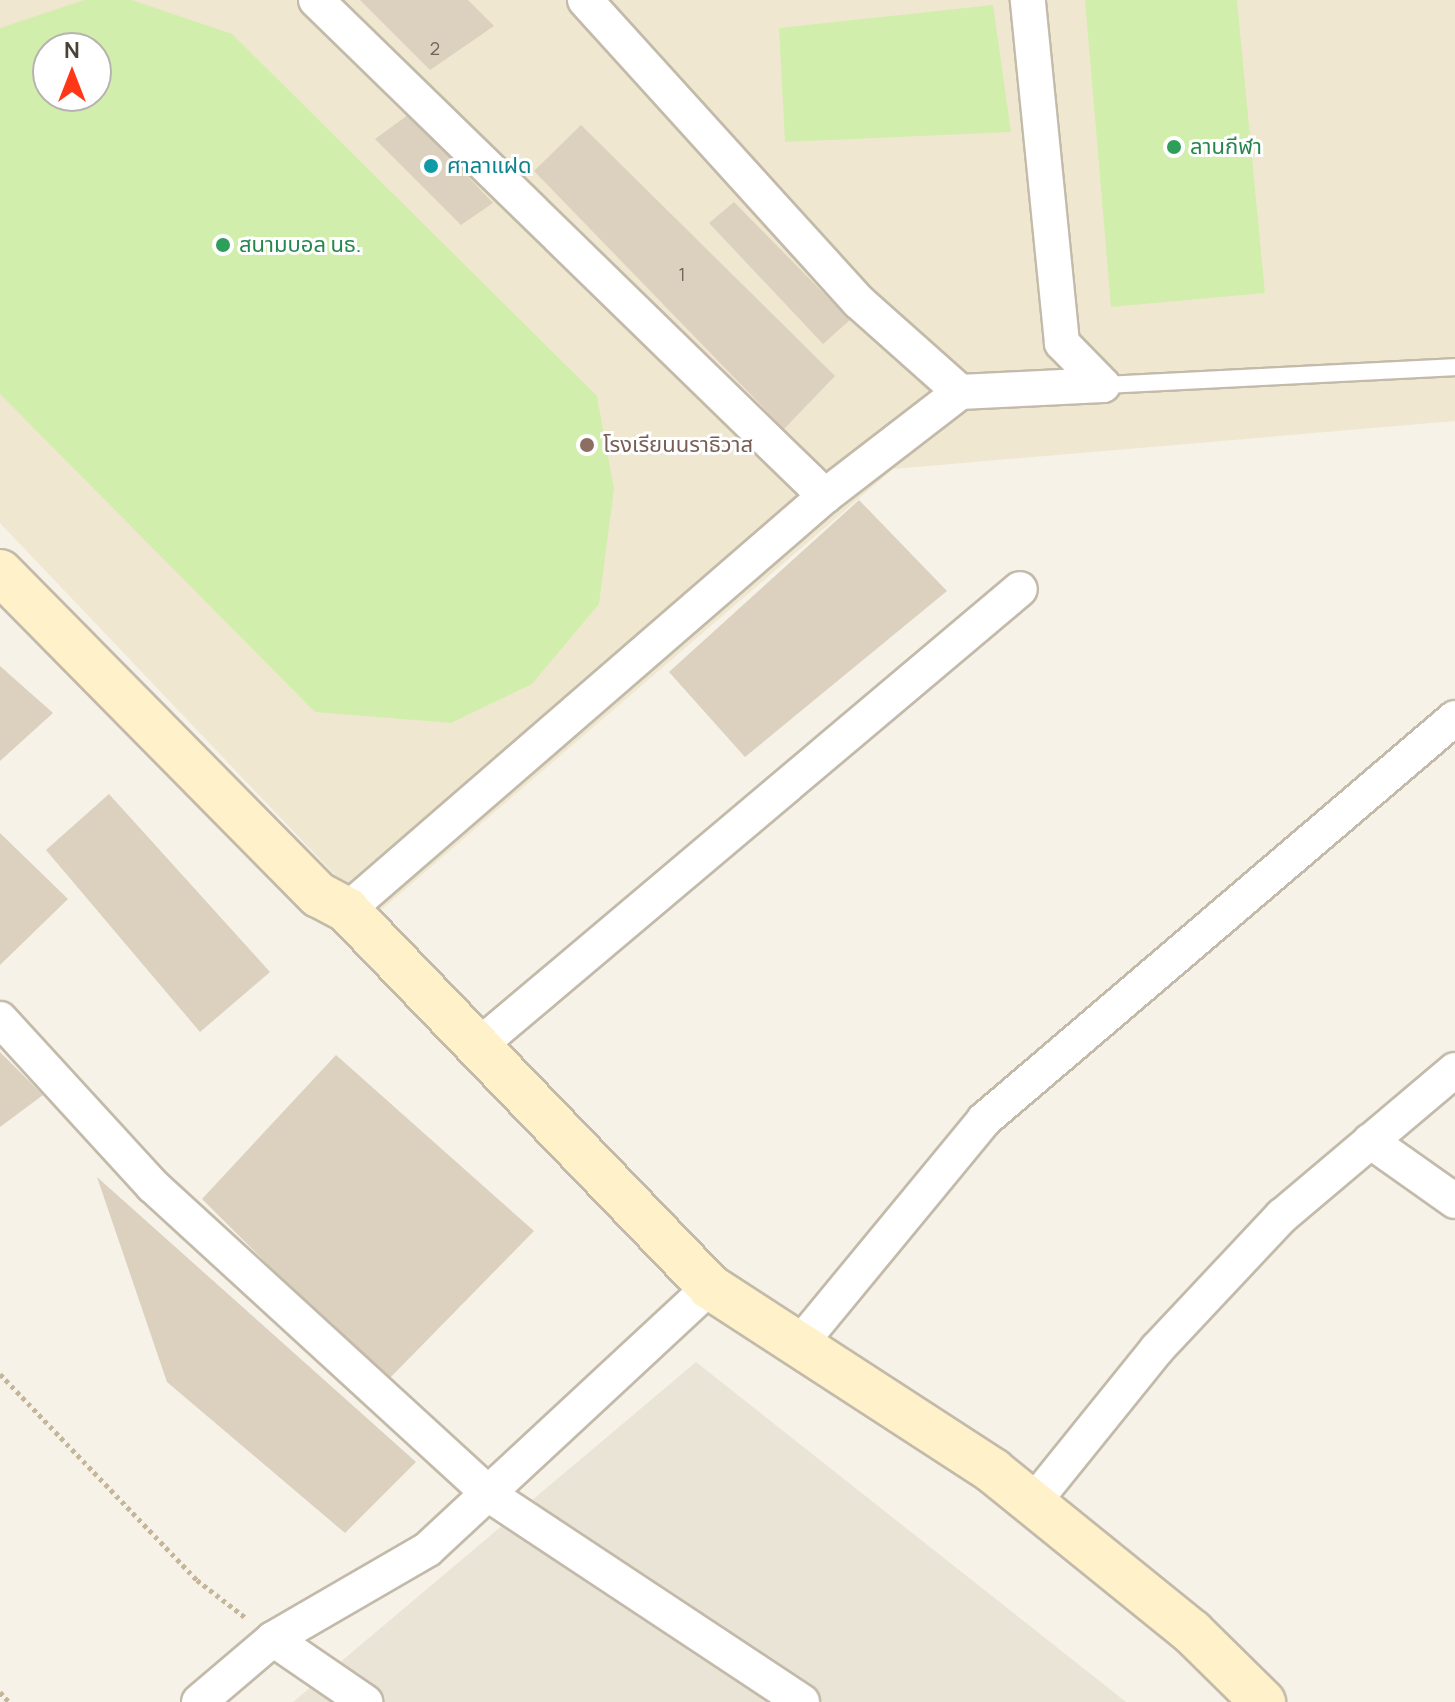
<!DOCTYPE html>
<meta charset="utf-8">
<style>
body{margin:0}
#map{position:relative;width:1455px;height:1702px;overflow:hidden;background:#f6f2e8;font-family:Manrope,"Noto Sans Thai",sans-serif}
div>[style]{position:absolute}
[style*='--x']{left:calc(var(--x)*1px);top:calc(var(--y)*1px);width:calc(var(--w)*1px);rotate:calc(var(--a)*1deg)}
.residential>*{inset:0;background:#eae4d6}
.education>*{inset:0;background:#f0e7d1}
.green>*{inset:0;background:#d2eead}
.building>*{inset:0;background:#dcd0bf}
.path>*{height:5px;margin-top:-2.5px;transform-origin:0;background:repeating-linear-gradient(90deg,#c6b699 0 4px,transparent 0 8px)}
.roads{filter:drop-shadow(2px 0 #c3baaa) drop-shadow(-2px 0 #c3baaa) drop-shadow(0 2px #c3baaa) drop-shadow(0 -2px #c3baaa)}
.lane>*{height:16px;margin:-8px;padding:0 8px;transform-origin:8px;border-radius:8px;background:#fff}
.street>*{height:34px;margin:-17px;padding:0 17px;transform-origin:17px;border-radius:17px;background:#fff}
.secondary>*{height:44px;margin:-22px;padding:0 22px;transform-origin:22px;border-radius:22px;background:#fff1c9}
.dots>*{width:22px;height:22px;translate:-50% -50%;box-sizing:border-box;border:4px solid #fff;border-radius:50%}
span{translate:-50% -50%;white-space:nowrap;text-align:center;line-height:1.15;-webkit-text-stroke:6px #fff;paint-order:stroke}
.number-label{font-size:18px;color:#6f6658}
.number-label span{-webkit-text-stroke-width:0}
.leisure-label{font-size:22px;color:#27864d}
.left{translate:0 -50%;text-align:left}
.culture-label{font-size:22px;color:#0d838f}
.education-label{font-size:22px;color:#785e54}
.north{position:absolute;left:32px;top:32px;width:80px;height:80px;box-sizing:border-box;background:#fff;border:2px solid #b7b3af;border-radius:50%;rotate:0deg;font-size:22px;font-weight:700;line-height:32px;text-align:center;color:#4b4236}
.north::after{content:'';display:block;margin:auto;width:28px;height:36px;background:#ff3716;clip-path:polygon(50% 0,100% 100%,50% 72%,0 100%)}
</style>
<div id="map">
<div class="residential">
<i style="clip-path:polygon(696px 1362px,1126px 1702px,293px 1702px)"></i>
</div>
<div class="education">
<i style="clip-path:polygon(evenodd,0 0,1455px 0,1455px 421px,893px 469px,374px 916px,0 523px,0 0,48px 48px,96px 48px,96px 96px,48px 96px,48px 48px)"></i>
</div>
<div class="green">
<i style="clip-path:polygon(evenodd,84px 0,132px 0,232px 34px,597px 396px,614px 489px,599px 604px,532px 684px,451px 723px,315px 712px,0 394px,0 28px,84px 0,48px 48px,96px 48px,96px 96px,48px 96px,48px 48px)"></i>
<i style="clip-path:polygon(1085px 0,1237px 0,1265px 293px,1111px 307px)"></i>
<i style="clip-path:polygon(993px 5px,1011px 132px,785px 142px,779px 28px)"></i>
</div>
<div class="building">
<i style="clip-path:polygon(360px 0,468px 0,494px 26px,430px 70px)"></i>
<i style="clip-path:polygon(408px 115px,442px 149px,493px 203px,461px 225px,375px 139px)"></i>
<i style="clip-path:polygon(581px 125px,835px 376px,784px 429px,534px 171px)"></i>
<i style="clip-path:polygon(734px 202px,850px 320px,823px 344px,709px 223px)"></i>
<i style="clip-path:polygon(859px 500px,947px 591px,745px 757px,669px 672px)"></i>
<i style="clip-path:polygon(0 666px,53px 713px,0 761px)"></i>
<i style="clip-path:polygon(109px 794px,270px 972px,200px 1032px,46px 850px)"></i>
<i style="clip-path:polygon(0 833px,68px 899px,0 965px)"></i>
<i style="clip-path:polygon(0 1052px,43px 1095px,0 1127px)"></i>
<i style="clip-path:polygon(336px 1055px,534px 1231px,386px 1382px,202px 1199px)"></i>
<i style="clip-path:polygon(97px 1177px,416px 1462px,345px 1533px,167px 1382px)"></i>
</div>
<div class="path">
<i style="--x:0;--y:1374;--w:285;--a:46.3"></i>
<i style="--x:197;--y:1580;--w:62;--a:37.8"></i>
<i style="--x:0;--y:1692;--w:13;--a:48"></i>
</div>
<div class="roads">
<div class="lane">
<i style="--x:1103;--y:385;--w:352;--a:-2.9"></i>
</div>
<div class="street">
<i style="--x:316;--y:0;--w:711;--a:44.26"></i>
<i style="--x:585;--y:0;--w:408;--a:47.8"></i>
<i style="--x:859;--y:302;--w:135;--a:41.7"></i>
<i style="--x:347;--y:910;--w:632;--a:-40.9"></i>
<i style="--x:825;--y:496;--w:170;--a:-37.6"></i>
<i style="--x:960;--y:392;--w:143;--a:-2.8"></i>
<i style="--x:1103;--y:385;--w:59;--a:-134.3"></i>
<i style="--x:1062;--y:343;--w:345;--a:-95.7"></i>
<i style="--x:0;--y:1019;--w:226;--a:47.5"></i>
<i style="--x:153;--y:1186;--w:459;--a:42.5"></i>
<i style="--x:491;--y:1496;--w:373;--a:33.5"></i>
<i style="--x:477;--y:1047;--w:710;--a:-40.15"></i>
<i style="--x:1370;--y:1141;--w:104;--a:35.2"></i>
<i style="--x:798;--y:1346;--w:293;--a:-50.5"></i>
<i style="--x:984;--y:1120;--w:619;--a:-40.48"></i>
<i style="--x:1032;--y:1504;--w:199;--a:-51.1"></i>
<i style="--x:1157;--y:1349;--w:183;--a:-46.8"></i>
<i style="--x:1282;--y:1216;--w:226;--a:-40.2"></i>
<i style="--x:273;--y:1639;--w:112;--a:34.4"></i>
<i style="--x:199;--y:1702;--w:97;--a:-40.4"></i>
<i style="--x:273;--y:1639;--w:179;--a:-30.1"></i>
<i style="--x:428;--y:1549;--w:385;--a:-42.9"></i>
</div>
<div class="secondary">
<i style="--x:0;--y:572;--w:454;--a:45.4"></i>
<i style="--x:319;--y:895;--w:32;--a:28"></i>
<i style="--x:347;--y:910;--w:523;--a:46.08"></i>
<i style="--x:710;--y:1287;--w:338;--a:33"></i>
<i style="--x:993;--y:1471;--w:256;--a:39"></i>
<i style="--x:1192;--y:1632;--w:100;--a:44.6"></i>
</div>
</div>
<div class="dots">
<i style="left:1174px;top:147px;background:#2e9e5b"></i>
<i style="left:431px;top:166px;background:#0f9aa8"></i>
<i style="left:223px;top:245px;background:#2e9e5b"></i>
<i style="left:587px;top:445px;background:#8d6e63"></i>
</div>
<div class="number-label">
<span style="left:435px;top:48px">2</span>
<span style="left:682px;top:274px">1</span>
</div>
<div class="leisure-label">
<span class="left" style="left:1190px;top:147px">ลานกีฬา</span>
<span class="left" style="left:239px;top:245px">สนามบอล นธ.</span>
</div>
<div class="culture-label">
<span class="left" style="left:447px;top:166px">ศาลาแฝด</span>
</div>
<div class="education-label">
<span class="left" style="left:603px;top:445px">โรงเรียนนราธิวาส</span>
</div>
<div class="north">N</div>
</div>
